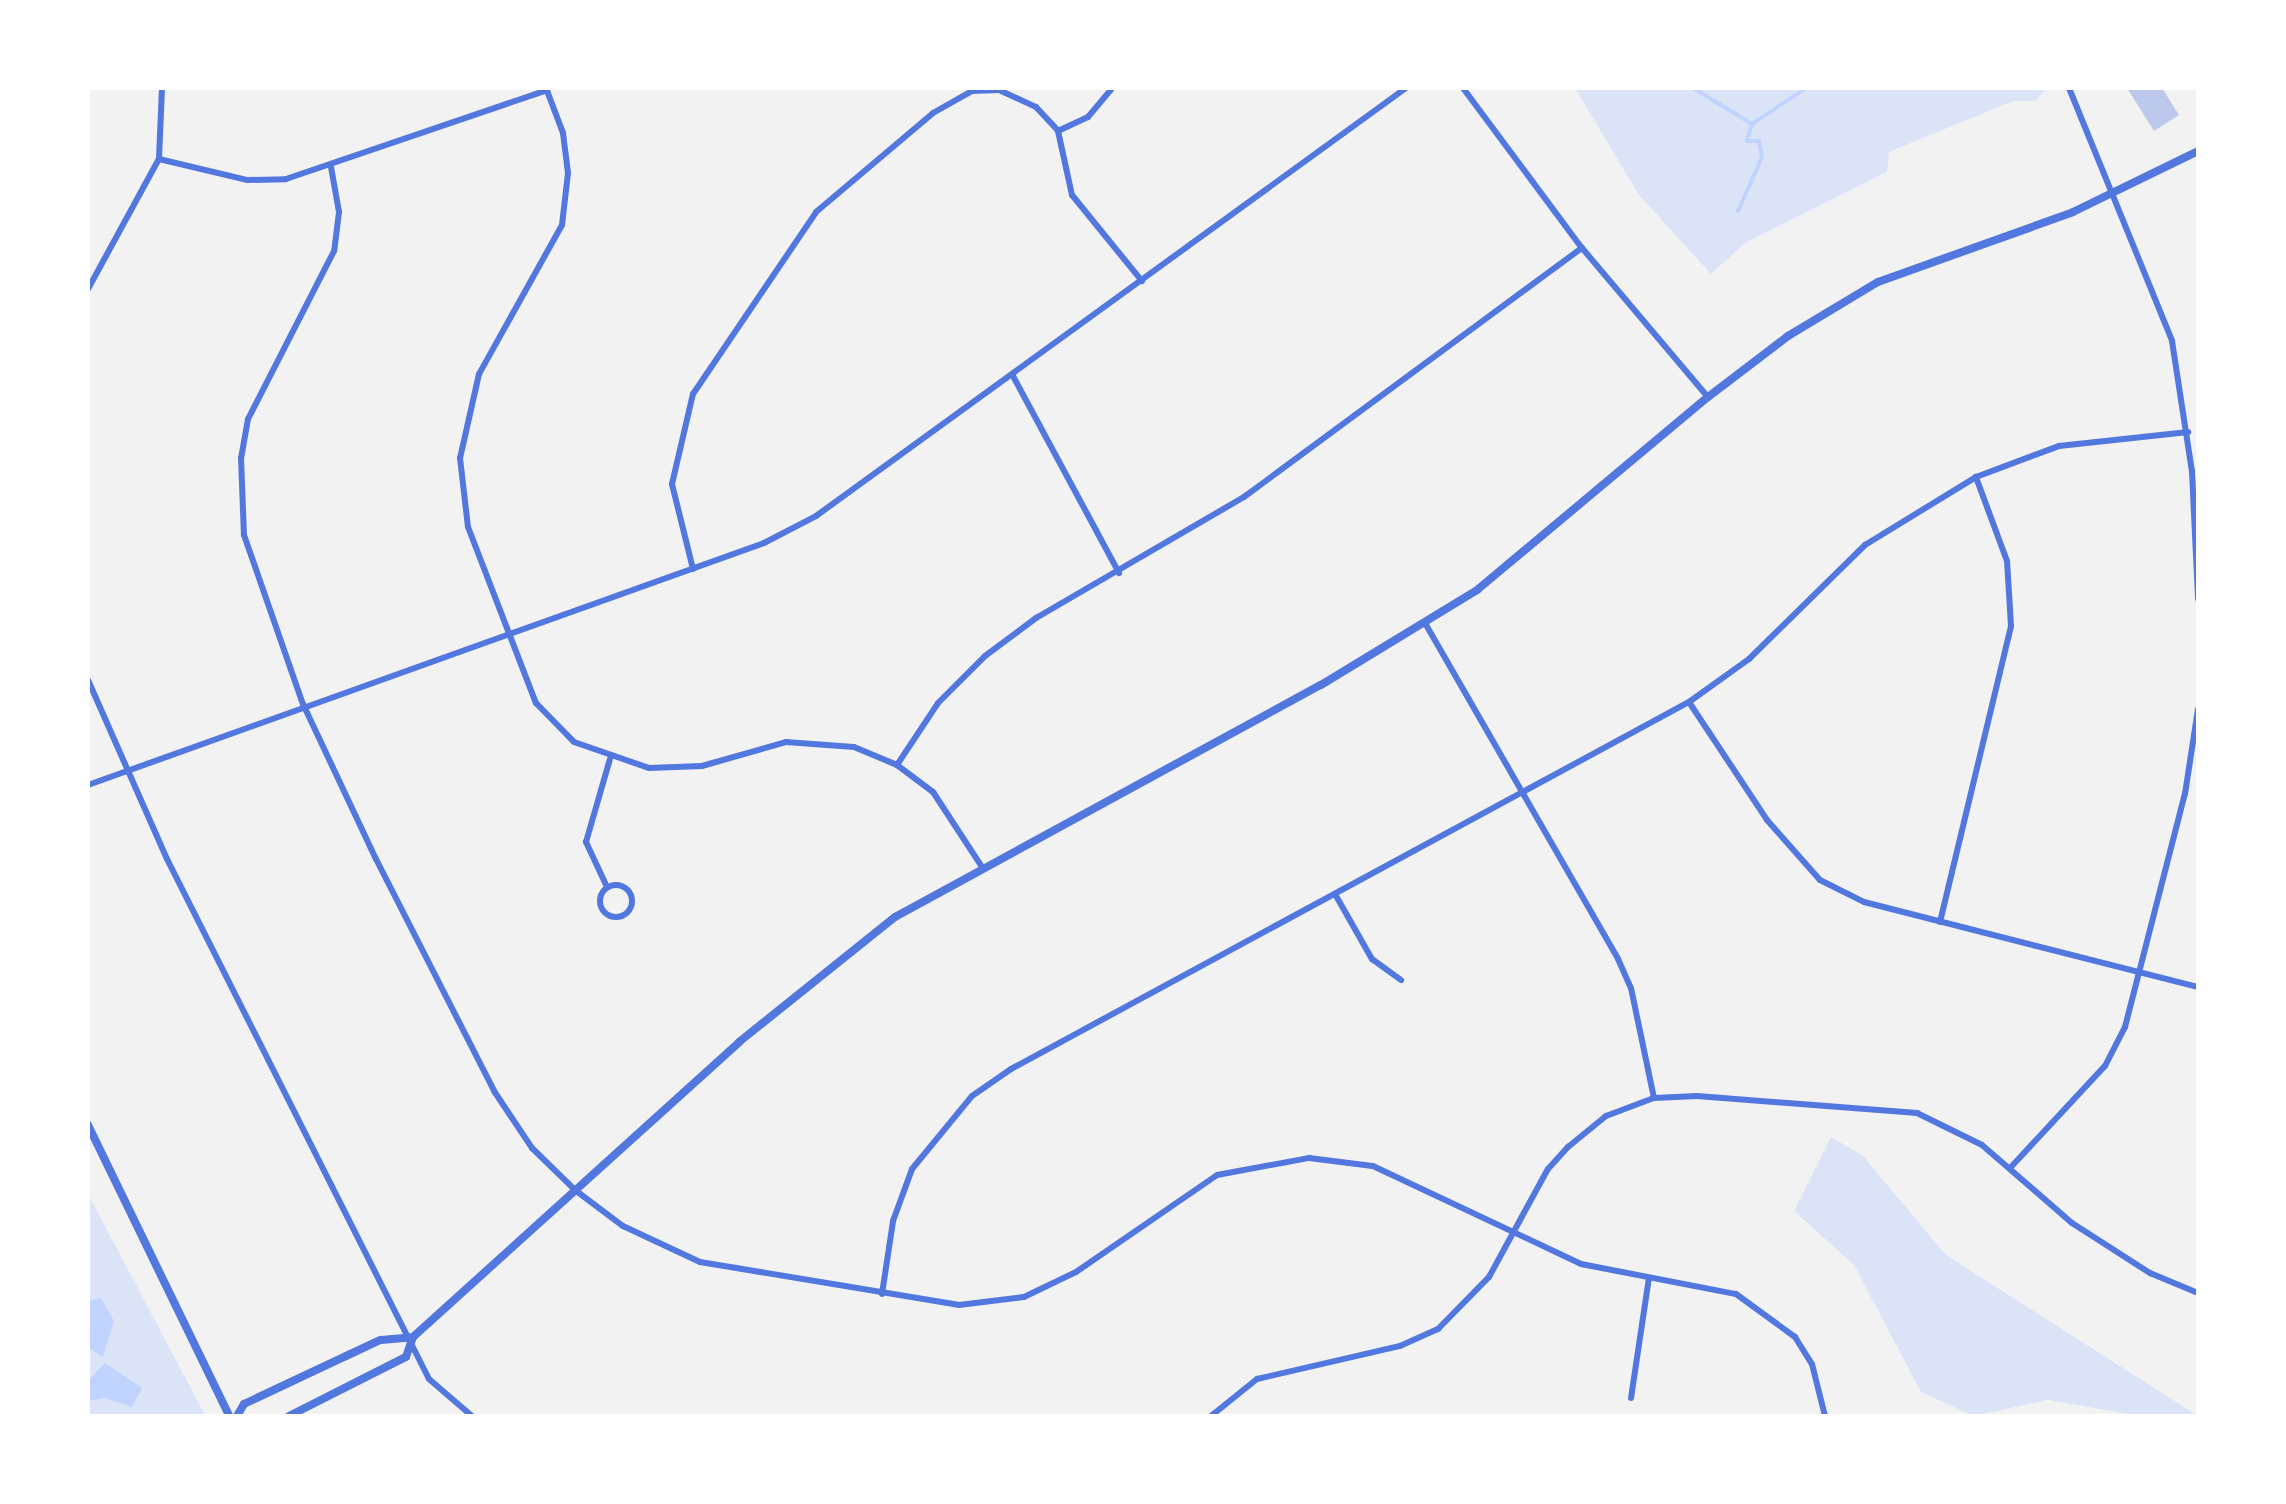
<!DOCTYPE html>
<style>
body{margin:0}
#map{position:relative;width:2286px;height:1504px;overflow:hidden;background:#f2f2f2;font-family:"Public Sans",sans-serif}
div>[style]{position:absolute}
[style*='--x']{left:calc(var(--x)*1px);top:calc(var(--y)*1px);width:calc(var(--w)*1px);rotate:calc(var(--a)*1deg)}
.green>*{inset:0;background:#dbe4f7}
.water>*{inset:0;background:#bfd3fe}
.stream>*{height:4px;margin:-2px;padding:0 2px;transform-origin:2px;border-radius:2px;background:#bfd3fe}
.building>*{inset:0;background:#bdc9ec}
.minor>*{height:6px;margin:-3px;padding:0 3px;transform-origin:3px;border-radius:3px;background:#5277de}
.minor>.ring{margin:-3px;padding:0;box-sizing:content-box;background:none;border:6px solid #5277de;border-radius:50%}
.tertiary>*{height:8px;margin:-4px;padding:0 4px;transform-origin:4px;border-radius:4px;background:#5277de}
span{translate:-50% -50%;white-space:nowrap;text-align:center;line-height:1.15;-webkit-text-stroke:9px #fff;paint-order:stroke}
.frame{position:absolute;inset:0;border:90px solid #fff;pointer-events:none}
</style>
<div id="map">
<div class="green">
<i style="clip-path:polygon(1575px 88px,2047px 88px,2035px 101px,2013px 101px,1889px 152px,1887px 172px,1745px 243px,1711px 274px,1639px 195px)"></i>
<i style="clip-path:polygon(1831px 1137px,1863px 1156px,1946px 1255px,2198px 1416px,2140px 1416px,2048px 1400px,1973px 1416px,1921px 1392px,1854px 1265px,1794px 1211px)"></i>
<i style="clip-path:polygon(88px 1194px,205px 1415px,203px 1416px,88px 1416px)"></i>
</div>
<div class="water">
<i style="clip-path:polygon(101px 1298px,114px 1321px,103px 1357px,88px 1347px,88px 1301px)"></i>
<i style="clip-path:polygon(105px 1363px,142px 1388px,132px 1407px,105px 1398px,88px 1401px,88px 1381px)"></i>
</div>
<div class="stream">
<i style="--x:1693;--y:88;--w:69;--a:31.4"></i>
<i style="--x:1752;--y:124;--w:65;--a:-33.7"></i>
<i style="--x:1882;--y:88;--w:30;--a:0"></i>
<i style="--x:1738;--y:211;--w:59;--a:-66"></i>
<i style="--x:1762;--y:157;--w:16;--a:-101"></i>
<i style="--x:1759;--y:141;--w:12;--a:180"></i>
<i style="--x:1747;--y:141;--w:18;--a:-74"></i>
</div>
<div class="building">
<i style="clip-path:polygon(2127px 88px,2162px 88px,2179px 115px,2154px 131px)"></i>
</div>
<div class="minor">
<i style="--x:546;--y:88;--w:48;--a:69.3"></i>
<i style="--x:563;--y:133;--w:40;--a:82.9"></i>
<i style="--x:568;--y:173;--w:52;--a:96.6"></i>
<i style="--x:562;--y:225;--w:171;--a:119.1"></i>
<i style="--x:479;--y:374;--w:86;--a:102.7"></i>
<i style="--x:460;--y:458;--w:69;--a:83.4"></i>
<i style="--x:468;--y:527;--w:189;--a:68.9"></i>
<i style="--x:536;--y:703;--w:54;--a:45.7"></i>
<i style="--x:574;--y:742;--w:79;--a:19.1"></i>
<i style="--x:649;--y:768;--w:53;--a:-2.2"></i>
<i style="--x:702;--y:766;--w:87;--a:-15.9"></i>
<i style="--x:786;--y:742;--w:68;--a:4.2"></i>
<i style="--x:854;--y:747;--w:47;--a:22.7"></i>
<i style="--x:897;--y:765;--w:45;--a:36.9"></i>
<i style="--x:933;--y:792;--w:90;--a:56.8"></i>
<i style="--x:1463;--y:88;--w:199;--a:53.4"></i>
<i style="--x:1582;--y:248;--w:195;--a:49.8"></i>
<i style="--x:2069;--y:88;--w:273;--a:67.8"></i>
<i style="--x:2172;--y:341;--w:132;--a:81.3"></i>
<i style="--x:2192;--y:471;--w:128;--a:87.3"></i>
<i style="--x:1058;--y:131;--w:33;--a:-25"></i>
<i style="--x:1088;--y:117;--w:38;--a:-50"></i>
<i style="--x:159;--y:159;--w:90;--a:13.4"></i>
<i style="--x:247;--y:180;--w:39;--a:-1"></i>
<i style="--x:286;--y:179;--w:276;--a:-18.8"></i>
<i style="--x:331;--y:167;--w:46;--a:79.9"></i>
<i style="--x:339;--y:212;--w:39;--a:97"></i>
<i style="--x:334;--y:251;--w:189;--a:117.1"></i>
<i style="--x:248;--y:419;--w:40;--a:100"></i>
<i style="--x:241;--y:458;--w:77;--a:87.8"></i>
<i style="--x:244;--y:535;--w:179;--a:70.8"></i>
<i style="--x:303;--y:704;--w:171;--a:64.8"></i>
<i style="--x:376;--y:859;--w:260;--a:63"></i>
<i style="--x:494;--y:1091;--w:69;--a:56.3"></i>
<i style="--x:532;--y:1148;--w:60;--a:44.3"></i>
<i style="--x:575;--y:1190;--w:60;--a:36.9"></i>
<i style="--x:623;--y:1226;--w:85;--a:25.1"></i>
<i style="--x:700;--y:1262;--w:263;--a:9.4"></i>
<i style="--x:959;--y:1305;--w:65;--a:-7"></i>
<i style="--x:1024;--y:1297;--w:58;--a:-25.7"></i>
<i style="--x:1076;--y:1272;--w:171;--a:-34.5"></i>
<i style="--x:1217;--y:1175;--w:94;--a:-10.5"></i>
<i style="--x:1309;--y:1158;--w:64;--a:7.1"></i>
<i style="--x:1373;--y:1166;--w:230;--a:25.2"></i>
<i style="--x:1581;--y:1264;--w:158;--a:11"></i>
<i style="--x:1736;--y:1294;--w:73;--a:36.1"></i>
<i style="--x:1795;--y:1337;--w:32;--a:58"></i>
<i style="--x:1812;--y:1364;--w:54;--a:76"></i>
<i style="--x:88;--y:289;--w:148;--a:-61.4"></i>
<i style="--x:159;--y:159;--w:71;--a:-87.6"></i>
<i style="--x:1013;--y:376;--w:224;--a:61.7"></i>
<i style="--x:693;--y:569;--w:88;--a:-103.9"></i>
<i style="--x:672;--y:484;--w:92;--a:-76.9"></i>
<i style="--x:693;--y:394;--w:220;--a:-55.9"></i>
<i style="--x:816;--y:212;--w:153;--a:-40.2"></i>
<i style="--x:933;--y:113;--w:45;--a:-29.4"></i>
<i style="--x:972;--y:91;--w:27;--a:-2"></i>
<i style="--x:999;--y:90;--w:41;--a:24.7"></i>
<i style="--x:1036;--y:107;--w:33;--a:47"></i>
<i style="--x:1058;--y:131;--w:66;--a:77.7"></i>
<i style="--x:1072;--y:195;--w:111;--a:50.9"></i>
<i style="--x:1425;--y:623;--w:387;--a:60.1"></i>
<i style="--x:1618;--y:959;--w:32;--a:66"></i>
<i style="--x:1631;--y:988;--w:112;--a:78.2"></i>
<i style="--x:88;--y:680;--w:196;--a:66.2"></i>
<i style="--x:167;--y:859;--w:582;--a:63.26"></i>
<i style="--x:429;--y:1379;--w:57;--a:40.7"></i>
<i style="--x:1689;--y:702;--w:141;--a:56.5"></i>
<i style="--x:1767;--y:820;--w:80;--a:48.5"></i>
<i style="--x:1820;--y:880;--w:49;--a:26.6"></i>
<i style="--x:1864;--y:902;--w:345;--a:14.3"></i>
<i style="--x:897;--y:765;--w:74;--a:-56.5"></i>
<i style="--x:938;--y:703;--w:66;--a:-45"></i>
<i style="--x:985;--y:656;--w:64;--a:-36.7"></i>
<i style="--x:1036;--y:618;--w:241;--a:-30.2"></i>
<i style="--x:1244;--y:497;--w:420;--a:-36.4"></i>
<i style="--x:88;--y:785;--w:718;--a:-19.7"></i>
<i style="--x:764;--y:543;--w:59;--a:-27.4"></i>
<i style="--x:816;--y:516;--w:729;--a:-35.96"></i>
<i class="ring" style="left:600px;top:885px;width:26px;height:26px"></i>
<i style="--x:607;--y:887;--w:50;--a:-115"></i>
<i style="--x:586;--y:842;--w:86;--a:-73.9"></i>
<i style="--x:1335;--y:894;--w:75;--a:60.4"></i>
<i style="--x:1372;--y:959;--w:36;--a:36"></i>
<i style="--x:1940;--y:922;--w:304;--a:-76.5"></i>
<i style="--x:2011;--y:626;--w:65;--a:-93.5"></i>
<i style="--x:2007;--y:561;--w:90;--a:-110.3"></i>
<i style="--x:2011;--y:1167;--w:138;--a:-47.1"></i>
<i style="--x:2105;--y:1066;--w:44;--a:-62.9"></i>
<i style="--x:2125;--y:1027;--w:241;--a:-75.6"></i>
<i style="--x:2185;--y:794;--w:86;--a:-81.3"></i>
<i style="--x:882;--y:1294;--w:74;--a:-81.4"></i>
<i style="--x:893;--y:1221;--w:55;--a:-69.9"></i>
<i style="--x:912;--y:1169;--w:94;--a:-50.6"></i>
<i style="--x:972;--y:1096;--w:47;--a:-34.7"></i>
<i style="--x:1011;--y:1069;--w:771;--a:-28.43"></i>
<i style="--x:1689;--y:702;--w:74;--a:-35.6"></i>
<i style="--x:1749;--y:659;--w:163;--a:-44.5"></i>
<i style="--x:1865;--y:545;--w:130;--a:-31.5"></i>
<i style="--x:1976;--y:477;--w:89;--a:-20.5"></i>
<i style="--x:2059;--y:446;--w:130;--a:-6.2"></i>
<i style="--x:1631;--y:1398;--w:121;--a:-81.5"></i>
<i style="--x:1211;--y:1416;--w:59;--a:-38.8"></i>
<i style="--x:1257;--y:1379;--w:147;--a:-13"></i>
<i style="--x:1400;--y:1346;--w:42;--a:-24.1"></i>
<i style="--x:1438;--y:1329;--w:73;--a:-45.6"></i>
<i style="--x:1489;--y:1277;--w:123;--a:-61.4"></i>
<i style="--x:1548;--y:1169;--w:30;--a:-48"></i>
<i style="--x:1568;--y:1147;--w:49;--a:-39.2"></i>
<i style="--x:1606;--y:1116;--w:51;--a:-20.6"></i>
<i style="--x:1654;--y:1098;--w:43;--a:-2.7"></i>
<i style="--x:1697;--y:1096;--w:221;--a:4.4"></i>
<i style="--x:1917;--y:1113;--w:72;--a:26.2"></i>
<i style="--x:1982;--y:1145;--w:119;--a:40.9"></i>
<i style="--x:2072;--y:1223;--w:93;--a:32.7"></i>
<i style="--x:2150;--y:1273;--w:52;--a:22.6"></i>
</div>
<div class="tertiary">
<i style="--x:88;--y:1125;--w:323;--a:64.1"></i>
<i style="--x:237;--y:1416;--w:14;--a:-60"></i>
<i style="--x:244;--y:1404;--w:113;--a:-25.2"></i>
<i style="--x:346;--y:1356;--w:38;--a:-25"></i>
<i style="--x:381;--y:1340;--w:32;--a:-5"></i>
<i style="--x:289;--y:1416;--w:131;--a:-26.8"></i>
<i style="--x:406;--y:1357;--w:21;--a:-71"></i>
<i style="--x:413;--y:1337;--w:440;--a:-42.1"></i>
<i style="--x:739;--y:1042;--w:200;--a:-38.7"></i>
<i style="--x:895;--y:917;--w:485;--a:-28.6"></i>
<i style="--x:1321;--y:685;--w:183;--a:-31.3"></i>
<i style="--x:1477;--y:590;--w:301;--a:-39.9"></i>
<i style="--x:1708;--y:397;--w:101;--a:-37.3"></i>
<i style="--x:1788;--y:336;--w:105;--a:-31"></i>
<i style="--x:1878;--y:282;--w:207;--a:-19.7"></i>
<i style="--x:2073;--y:212;--w:139;--a:-26"></i>
</div>
<div class="frame"></div>
</div>
